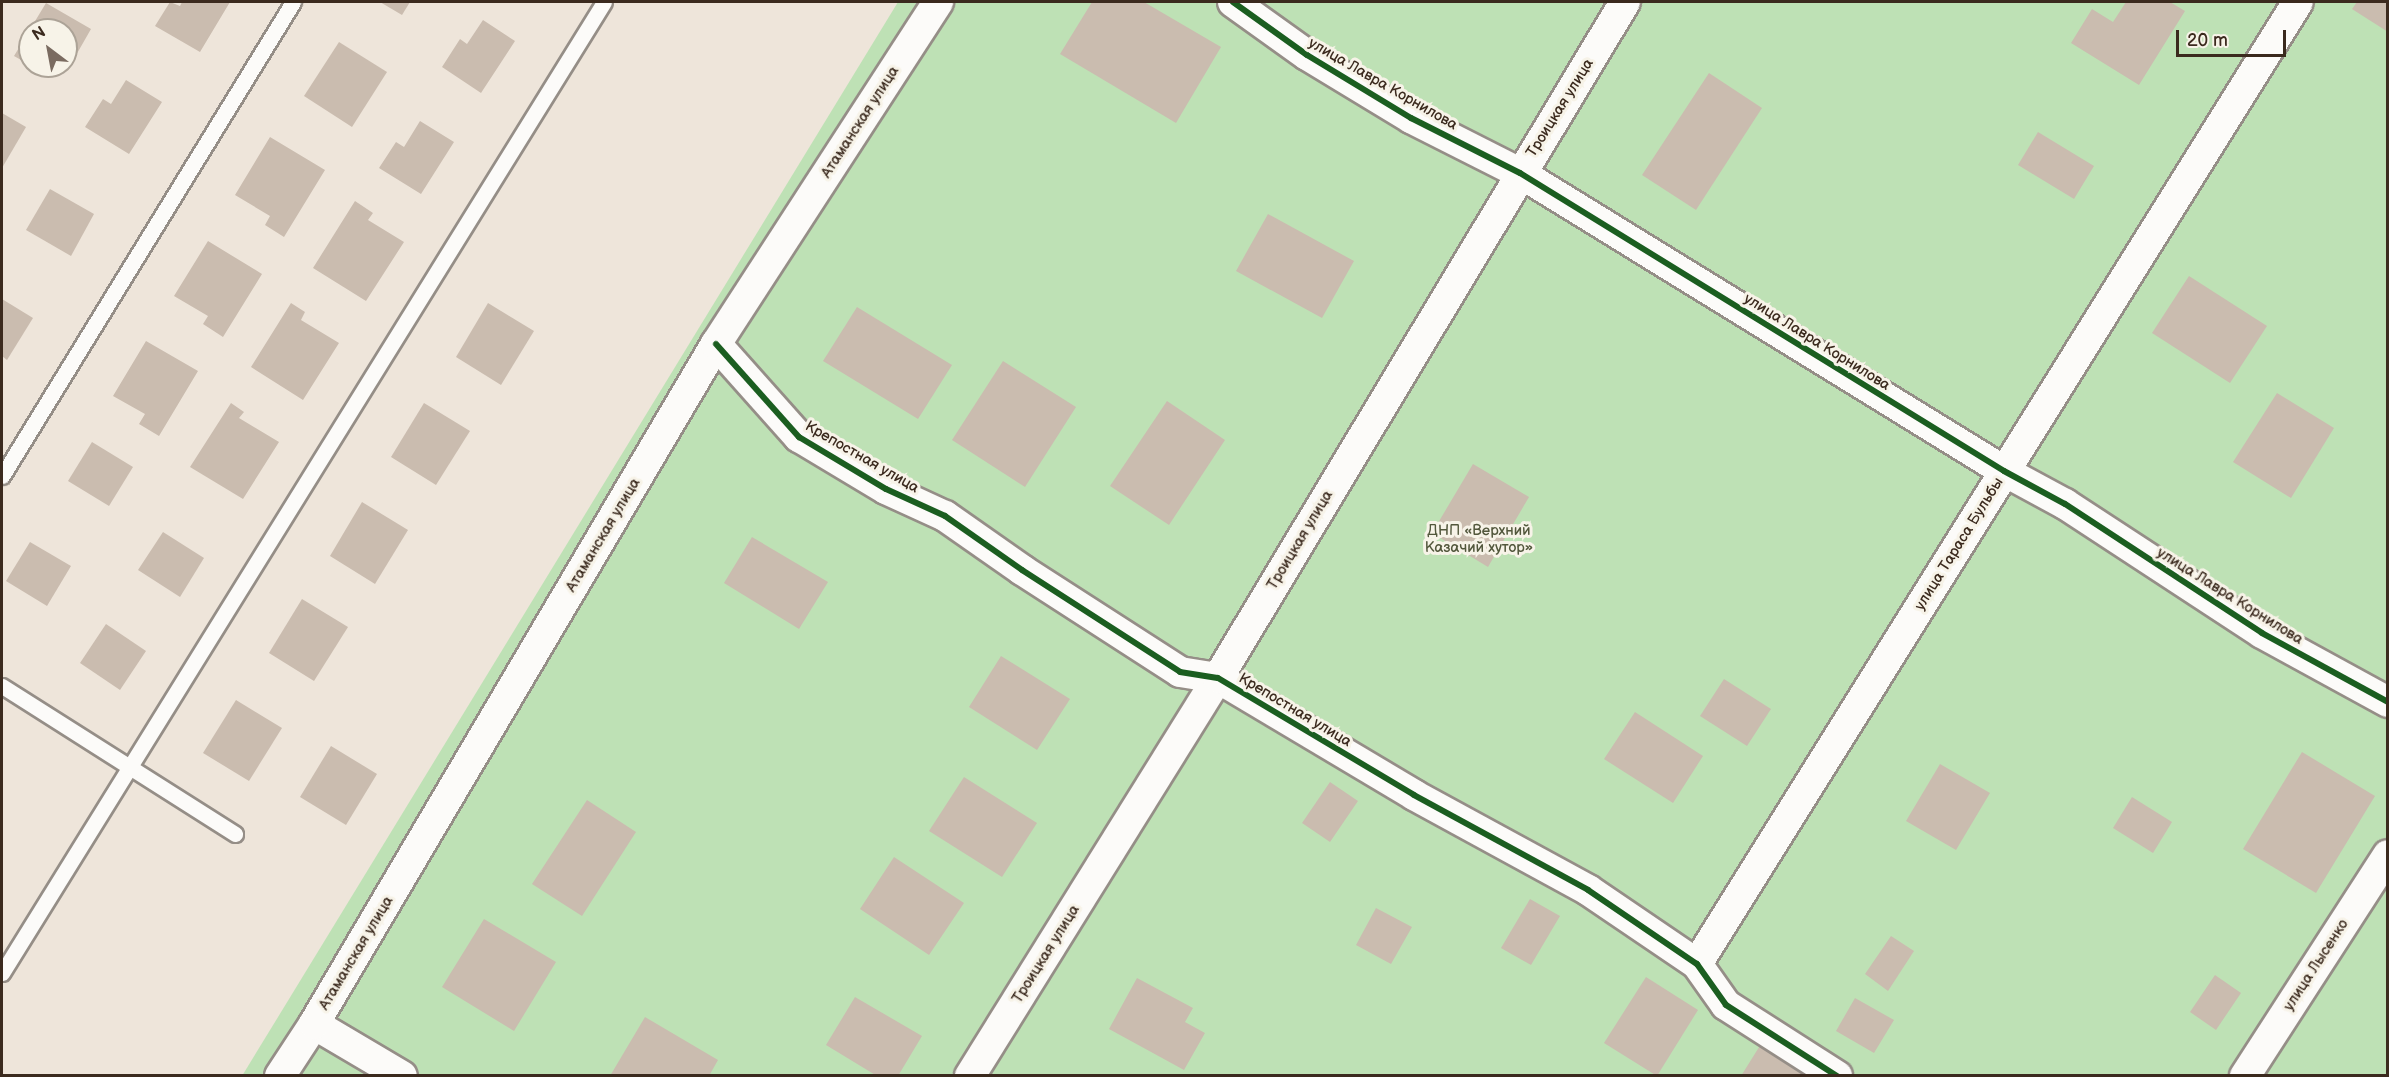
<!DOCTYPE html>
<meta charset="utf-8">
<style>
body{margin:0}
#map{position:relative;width:2389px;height:1077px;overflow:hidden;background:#eee5da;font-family:"Balsamiq Sans",sans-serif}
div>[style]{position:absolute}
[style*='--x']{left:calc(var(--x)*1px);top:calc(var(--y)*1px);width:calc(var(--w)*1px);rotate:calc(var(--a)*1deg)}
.green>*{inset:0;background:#bee1b5}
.building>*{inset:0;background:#cabcaf}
.roads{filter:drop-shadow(2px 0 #958e87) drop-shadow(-2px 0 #958e87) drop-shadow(0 2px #958e87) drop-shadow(0 -2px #958e87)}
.service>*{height:15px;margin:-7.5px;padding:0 7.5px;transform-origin:7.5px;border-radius:7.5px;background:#fcfbf9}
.minor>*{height:30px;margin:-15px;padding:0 15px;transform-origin:15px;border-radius:15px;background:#fcfbf9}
.cycleway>*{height:6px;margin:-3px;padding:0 3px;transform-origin:3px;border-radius:3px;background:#1b5e20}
span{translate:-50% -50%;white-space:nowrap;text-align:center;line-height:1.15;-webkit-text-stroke:6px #f7f3e8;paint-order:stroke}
.street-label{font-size:15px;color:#3b2a1e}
.park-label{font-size:15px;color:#52573c}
.frame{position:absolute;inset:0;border:3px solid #3b2a1e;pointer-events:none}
.north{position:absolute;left:18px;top:18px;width:60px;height:60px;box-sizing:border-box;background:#f7f3e8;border:2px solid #aca397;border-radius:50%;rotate:328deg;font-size:16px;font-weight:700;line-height:24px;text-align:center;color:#3b2a1e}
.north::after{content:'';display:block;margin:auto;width:21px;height:27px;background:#7a6b60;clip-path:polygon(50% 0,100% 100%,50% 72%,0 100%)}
.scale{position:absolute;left:2176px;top:30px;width:110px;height:27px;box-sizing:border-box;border:3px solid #3b2a1e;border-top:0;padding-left:8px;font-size:18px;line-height:21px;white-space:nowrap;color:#3b2a1e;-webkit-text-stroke:4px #f7f3e8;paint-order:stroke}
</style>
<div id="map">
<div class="green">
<i style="clip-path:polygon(898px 2px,2387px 2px,2387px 1075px,242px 1076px)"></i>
</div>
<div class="building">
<i style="clip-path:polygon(170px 2px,180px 6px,182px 2px,230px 2px,200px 52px,155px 26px)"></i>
<i style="clip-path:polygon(380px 2px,410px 2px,402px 15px)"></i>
<i style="clip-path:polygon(1092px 2px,1144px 2px,1221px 47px,1176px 123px,1060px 54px)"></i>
<i style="clip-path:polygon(2126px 2px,2170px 2px,2185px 11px,2139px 85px,2071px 43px,2092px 9px,2113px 22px)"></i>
<i style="clip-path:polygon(2357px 2px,2388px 2px,2388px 32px,2352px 9px)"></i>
<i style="clip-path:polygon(46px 3px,91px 29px,75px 57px,66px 52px,66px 30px,30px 30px,30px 65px,14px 56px)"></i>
<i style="clip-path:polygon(483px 20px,515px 41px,481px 93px,442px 67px,460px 39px,467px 44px)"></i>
<i style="clip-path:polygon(339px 42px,387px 72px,352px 127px,304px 96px)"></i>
<i style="clip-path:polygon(32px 66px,53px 66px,48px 75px)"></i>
<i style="clip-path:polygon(1709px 73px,1762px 108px,1696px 210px,1642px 175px)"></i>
<i style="clip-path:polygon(126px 80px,162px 102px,129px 154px,85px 127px,103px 99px,111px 104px)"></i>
<i style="clip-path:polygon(2px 113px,26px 127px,2px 168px)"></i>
<i style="clip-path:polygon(420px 121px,454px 142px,421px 194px,379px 168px,396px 142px,404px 147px)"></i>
<i style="clip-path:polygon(2038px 132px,2094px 166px,2074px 199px,2018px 165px)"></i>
<i style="clip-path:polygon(270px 137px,325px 170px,284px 237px,265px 225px,270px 216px,235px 195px)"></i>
<i style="clip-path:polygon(50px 189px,94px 214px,71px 256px,26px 230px)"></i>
<i style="clip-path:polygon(355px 201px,373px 213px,368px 220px,404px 242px,366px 301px,313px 268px)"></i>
<i style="clip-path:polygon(1268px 214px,1354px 261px,1322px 318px,1236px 271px)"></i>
<i style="clip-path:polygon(208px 241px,262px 274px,223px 337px,203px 324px,208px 316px,174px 296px)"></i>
<i style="clip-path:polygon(2189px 276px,2267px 326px,2230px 383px,2152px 333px)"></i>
<i style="clip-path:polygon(2px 299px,33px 318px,7px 360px,2px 356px)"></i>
<i style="clip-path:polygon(291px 303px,305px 312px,301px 320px,339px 343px,303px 400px,251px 367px)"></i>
<i style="clip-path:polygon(488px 303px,534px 331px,501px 385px,456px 357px)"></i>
<i style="clip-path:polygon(857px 307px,952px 365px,918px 419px,823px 361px)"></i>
<i style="clip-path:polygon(146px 341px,198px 371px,159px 436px,139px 424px,145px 414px,113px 396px)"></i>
<i style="clip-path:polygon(1003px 361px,1076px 407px,1025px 487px,952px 440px)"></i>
<i style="clip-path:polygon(2277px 393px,2334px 428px,2291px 498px,2233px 462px)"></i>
<i style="clip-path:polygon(1167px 401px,1225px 440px,1169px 525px,1110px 486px)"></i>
<i style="clip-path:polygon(231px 403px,244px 412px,239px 418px,279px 442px,243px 499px,190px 467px)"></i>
<i style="clip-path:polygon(424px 403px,470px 431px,436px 485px,391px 457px)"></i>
<i style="clip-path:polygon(92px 442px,133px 467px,109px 506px,68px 481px)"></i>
<i style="clip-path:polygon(1473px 464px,1529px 497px,1488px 567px,1432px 533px)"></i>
<i style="clip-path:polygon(362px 502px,408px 530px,375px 584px,330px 556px)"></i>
<i style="clip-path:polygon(163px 532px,204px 558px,180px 597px,138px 570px)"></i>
<i style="clip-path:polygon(752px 537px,828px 582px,799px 629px,724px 583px)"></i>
<i style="clip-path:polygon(30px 542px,71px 566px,47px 606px,6px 581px)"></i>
<i style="clip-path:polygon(302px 599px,348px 627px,314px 681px,269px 653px)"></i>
<i style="clip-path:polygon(106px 624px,146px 651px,120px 690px,80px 663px)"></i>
<i style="clip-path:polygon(1001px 656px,1070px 699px,1037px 750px,969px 707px)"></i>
<i style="clip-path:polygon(1724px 679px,1771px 709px,1747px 746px,1700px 716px)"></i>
<i style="clip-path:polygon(236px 700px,282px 728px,249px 781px,203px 753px)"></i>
<i style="clip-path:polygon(1635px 712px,1703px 756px,1673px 803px,1604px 759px)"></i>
<i style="clip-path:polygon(331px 746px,377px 774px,346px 825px,300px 797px)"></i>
<i style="clip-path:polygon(2302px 752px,2375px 796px,2316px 893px,2243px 849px)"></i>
<i style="clip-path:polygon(1940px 764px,1990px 793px,1956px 850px,1906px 821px)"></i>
<i style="clip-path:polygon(964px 777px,1037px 823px,1002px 877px,929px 831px)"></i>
<i style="clip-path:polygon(1330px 782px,1358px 801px,1330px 842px,1302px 823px)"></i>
<i style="clip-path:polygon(2132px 797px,2172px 822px,2153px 853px,2113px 828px)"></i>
<i style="clip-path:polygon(587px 800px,636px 832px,582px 916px,532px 884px)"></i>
<i style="clip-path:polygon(894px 857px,964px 903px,929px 955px,860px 909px)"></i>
<i style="clip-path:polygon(1530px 899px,1560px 916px,1531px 965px,1501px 948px)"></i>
<i style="clip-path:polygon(1376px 908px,1412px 927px,1391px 964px,1356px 945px)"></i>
<i style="clip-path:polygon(484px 919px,556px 962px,514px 1031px,442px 987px)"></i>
<i style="clip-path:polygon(1891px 936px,1914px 951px,1888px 991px,1865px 974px)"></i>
<i style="clip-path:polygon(2215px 975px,2241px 993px,2216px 1030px,2190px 1012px)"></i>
<i style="clip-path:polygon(1646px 977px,1698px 1010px,1657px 1076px,1604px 1043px)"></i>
<i style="clip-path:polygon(1137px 978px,1193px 1008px,1185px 1022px,1205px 1033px,1184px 1070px,1109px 1029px)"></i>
<i style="clip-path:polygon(855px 997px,922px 1036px,898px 1076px,877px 1076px,826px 1045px)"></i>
<i style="clip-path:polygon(1855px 998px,1894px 1020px,1874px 1053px,1836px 1031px)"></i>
<i style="clip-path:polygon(645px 1017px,718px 1060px,709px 1076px,610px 1076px)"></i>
<i style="clip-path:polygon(1761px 1044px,1809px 1076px,1741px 1076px)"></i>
</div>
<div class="roads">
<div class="service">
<i style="--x:2;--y:476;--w:556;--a:-58.45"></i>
<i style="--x:2;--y:686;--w:276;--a:32.4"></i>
<i style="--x:2;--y:973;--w:1142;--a:-58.2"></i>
</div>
<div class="minor">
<i style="--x:1233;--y:2;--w:91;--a:35.6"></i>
<i style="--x:1307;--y:55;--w:122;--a:31.2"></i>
<i style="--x:1411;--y:118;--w:122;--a:26.8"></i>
<i style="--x:1520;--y:173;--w:568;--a:31.62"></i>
<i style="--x:2004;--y:471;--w:69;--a:28.4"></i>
<i style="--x:2065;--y:504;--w:235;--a:33.2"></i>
<i style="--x:2262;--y:633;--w:144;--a:28.7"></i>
<i style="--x:716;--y:344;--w:125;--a:48.3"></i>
<i style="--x:799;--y:437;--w:101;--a:30.9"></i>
<i style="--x:886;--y:489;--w:65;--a:24.6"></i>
<i style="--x:945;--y:516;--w:94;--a:35"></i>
<i style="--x:1022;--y:570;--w:188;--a:32.8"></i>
<i style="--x:1180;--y:672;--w:38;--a:9"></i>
<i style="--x:1218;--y:678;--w:228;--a:30.8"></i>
<i style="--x:1414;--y:795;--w:198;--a:28.6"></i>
<i style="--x:1588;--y:890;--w:132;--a:34.2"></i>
<i style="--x:1697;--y:964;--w:50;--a:54.7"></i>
<i style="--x:1726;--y:1005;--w:132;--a:32.6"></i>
<i style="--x:1697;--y:964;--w:1134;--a:-58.01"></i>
<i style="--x:314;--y:1024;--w:102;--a:30.6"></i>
<i style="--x:280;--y:1076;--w:62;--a:-56.8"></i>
<i style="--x:314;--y:1024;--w:790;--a:-59.41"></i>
<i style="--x:716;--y:344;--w:408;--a:-57"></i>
<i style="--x:970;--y:1076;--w:469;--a:-58.1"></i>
<i style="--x:1218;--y:678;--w:789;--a:-58.95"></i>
<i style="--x:2245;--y:1076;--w:263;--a:-57.1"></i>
</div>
</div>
<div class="cycleway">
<i style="--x:1233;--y:2;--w:91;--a:35.6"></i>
<i style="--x:1307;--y:55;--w:122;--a:31.2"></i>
<i style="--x:1411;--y:118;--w:122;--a:26.8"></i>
<i style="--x:1520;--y:173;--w:568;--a:31.62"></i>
<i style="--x:2004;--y:471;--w:69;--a:28.4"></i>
<i style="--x:2065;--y:504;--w:235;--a:33.2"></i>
<i style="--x:2262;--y:633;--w:144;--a:28.7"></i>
<i style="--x:716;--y:344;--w:125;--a:48.3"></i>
<i style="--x:799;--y:437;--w:101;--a:30.9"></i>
<i style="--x:886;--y:489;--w:65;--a:24.6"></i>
<i style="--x:945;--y:516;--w:94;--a:35"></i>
<i style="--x:1022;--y:570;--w:188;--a:32.8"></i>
<i style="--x:1180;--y:672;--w:38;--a:9"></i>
<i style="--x:1218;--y:678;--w:228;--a:30.8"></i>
<i style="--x:1414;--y:795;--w:198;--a:28.6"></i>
<i style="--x:1588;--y:890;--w:132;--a:34.2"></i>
<i style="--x:1697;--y:964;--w:50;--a:54.7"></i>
<i style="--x:1726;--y:1005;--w:132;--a:32.6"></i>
</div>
<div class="street-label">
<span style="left:1383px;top:84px;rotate:30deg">улица Лавра Корнилова</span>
<span style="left:1560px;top:108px;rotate:-58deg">Троицкая улица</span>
<span style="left:860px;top:122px;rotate:-57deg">Атаманская улица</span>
<span style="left:1817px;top:342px;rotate:32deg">улица Лавра Корнилова</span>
<span style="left:862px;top:457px;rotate:30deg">Крепостная улица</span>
<span style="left:603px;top:535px;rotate:-59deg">Атаманская улица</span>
<span style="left:1300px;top:540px;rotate:-59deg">Троицкая улица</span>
<span style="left:1959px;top:544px;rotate:-58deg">улица Тараса Бульбы</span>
<span style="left:2230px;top:596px;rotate:32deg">улица Лавра Корнилова</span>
<span style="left:1295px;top:710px;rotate:31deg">Крепостная улица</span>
<span style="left:356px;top:953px;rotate:-59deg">Атаманская улица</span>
<span style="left:1046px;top:954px;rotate:-58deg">Троицкая улица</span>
<span style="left:2316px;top:965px;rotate:-57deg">улица Лысенко</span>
</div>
<div class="park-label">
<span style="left:1479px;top:539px">ДНП «Верхний<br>Казачий хутор»</span>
</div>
<div class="frame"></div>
<div class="north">N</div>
<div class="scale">20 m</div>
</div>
